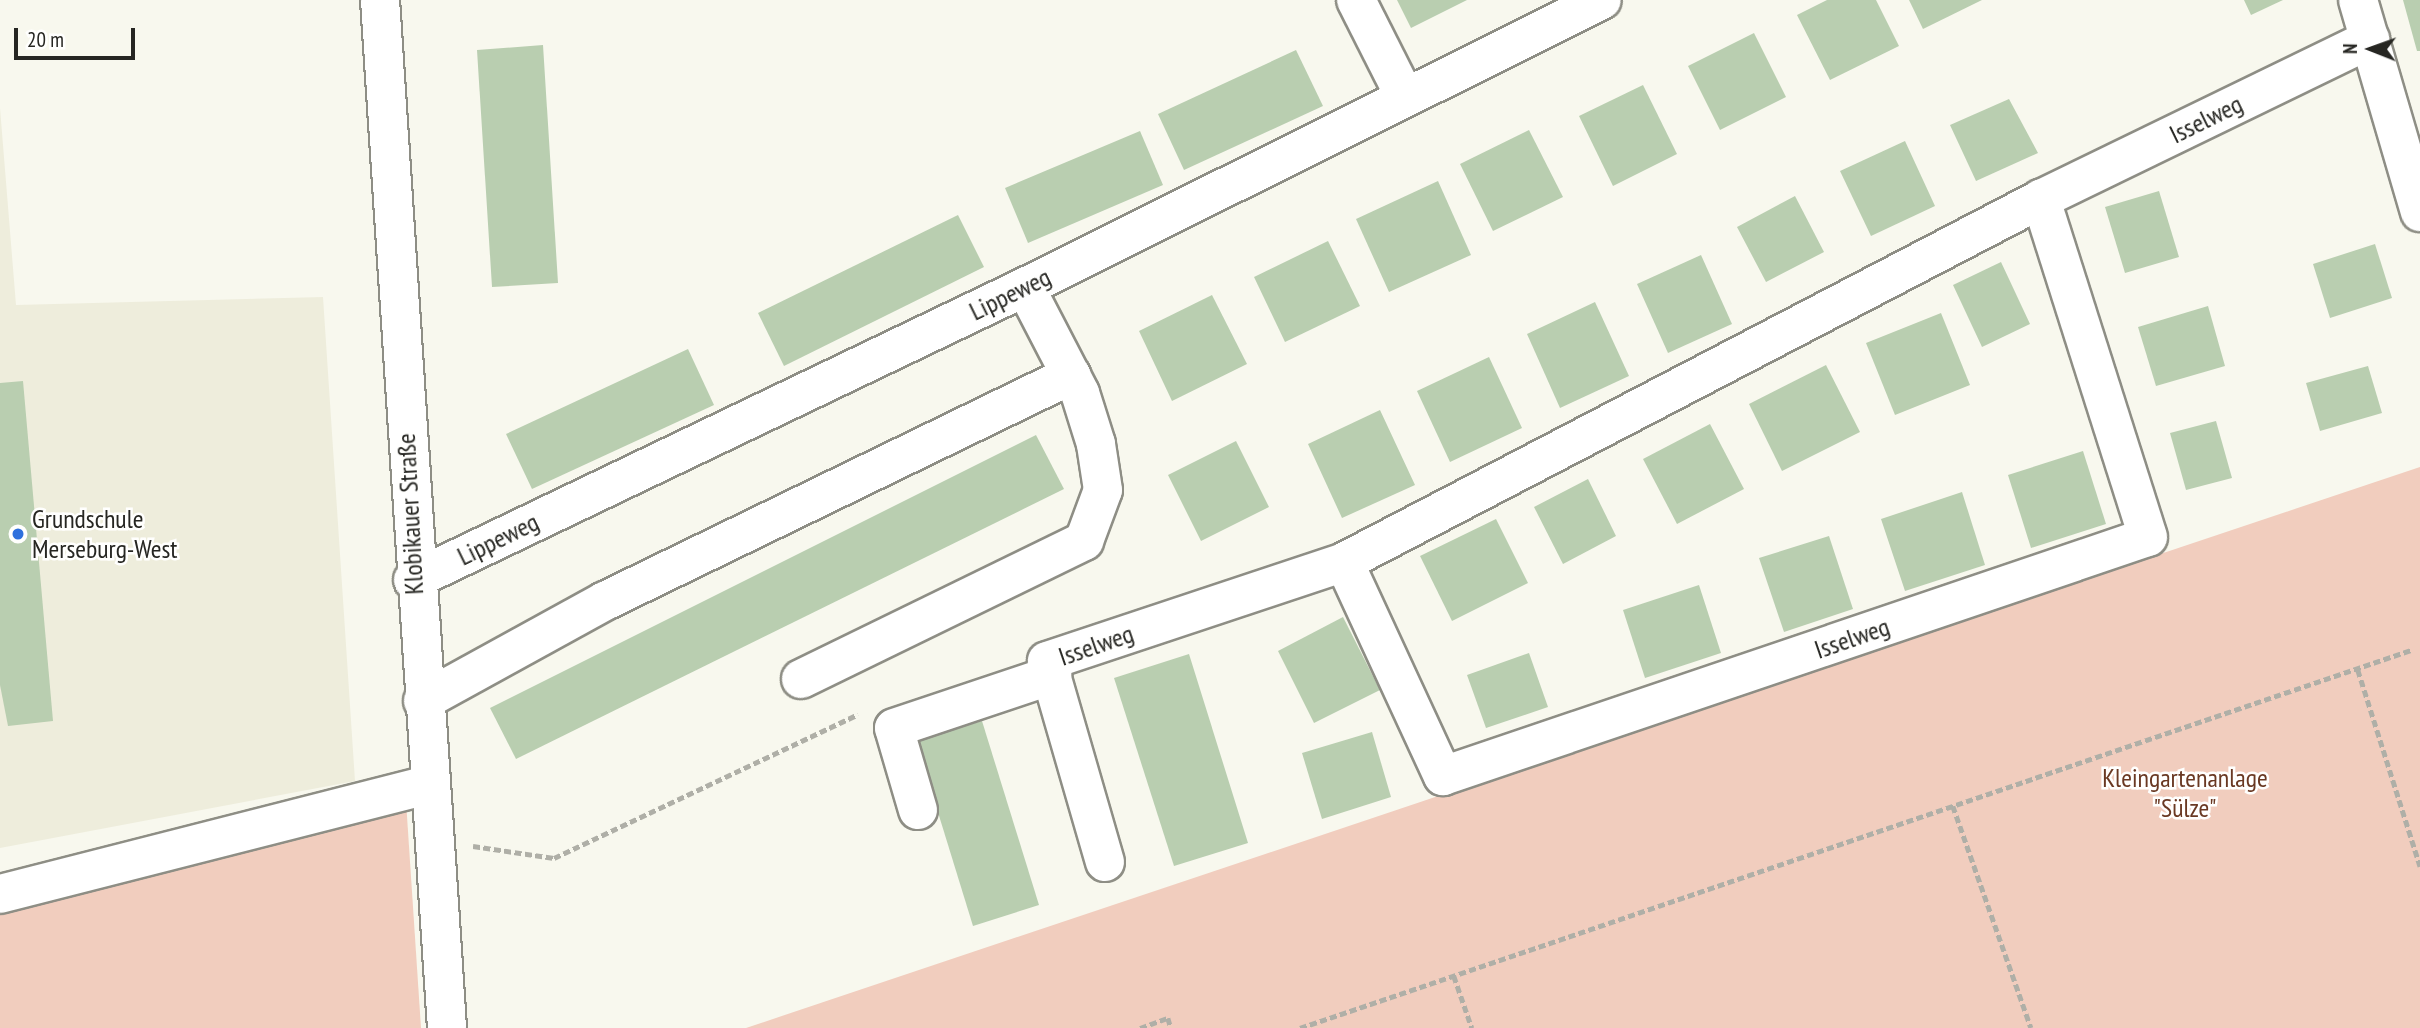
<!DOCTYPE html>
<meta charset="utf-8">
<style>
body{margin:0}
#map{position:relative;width:2420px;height:1028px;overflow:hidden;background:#f8f8ee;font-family:"PT Sans Narrow",sans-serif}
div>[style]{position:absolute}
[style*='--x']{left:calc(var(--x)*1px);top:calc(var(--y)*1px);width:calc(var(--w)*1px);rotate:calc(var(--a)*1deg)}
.built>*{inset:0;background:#eeeddc}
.green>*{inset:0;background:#f1cdbe}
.building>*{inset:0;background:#b9ceb0}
.path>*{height:4.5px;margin-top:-2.25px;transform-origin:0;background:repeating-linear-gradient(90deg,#afafa7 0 7px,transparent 0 10.5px)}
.roads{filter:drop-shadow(2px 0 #8e8e85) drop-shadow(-2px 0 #8e8e85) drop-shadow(0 2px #8e8e85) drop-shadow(0 -2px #8e8e85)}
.minor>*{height:38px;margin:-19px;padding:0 19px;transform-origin:19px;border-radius:19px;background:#fff}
.dots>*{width:19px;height:19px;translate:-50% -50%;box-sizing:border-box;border:4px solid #fffffe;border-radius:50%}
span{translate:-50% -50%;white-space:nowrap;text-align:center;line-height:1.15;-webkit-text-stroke:5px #fffffe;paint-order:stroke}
.street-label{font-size:26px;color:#262622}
.poi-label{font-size:26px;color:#262622}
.left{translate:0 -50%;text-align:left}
.park-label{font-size:26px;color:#6a3923}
.north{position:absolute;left:2336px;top:14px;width:70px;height:70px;-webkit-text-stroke:5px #fffffe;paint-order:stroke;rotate:271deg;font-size:19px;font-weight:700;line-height:28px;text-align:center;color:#262622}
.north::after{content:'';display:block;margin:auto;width:24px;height:32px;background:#262622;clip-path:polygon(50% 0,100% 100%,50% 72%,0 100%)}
.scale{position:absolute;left:14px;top:28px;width:121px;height:32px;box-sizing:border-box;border:4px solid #262622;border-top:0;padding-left:9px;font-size:21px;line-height:24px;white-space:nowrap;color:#262622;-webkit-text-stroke:5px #fffffe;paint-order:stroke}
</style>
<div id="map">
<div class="built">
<i style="clip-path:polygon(0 108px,16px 305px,323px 297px,355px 781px,0 848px)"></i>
</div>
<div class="green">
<i style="clip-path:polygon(2420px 467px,2420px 1028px,746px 1028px)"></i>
<i style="clip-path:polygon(406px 801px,421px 1028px,0 1028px,0 901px)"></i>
</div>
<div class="building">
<i style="clip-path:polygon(1397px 0,1467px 0,1411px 28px)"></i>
<i style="clip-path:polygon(1827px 0,1876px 0,1899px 46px,1830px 80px,1797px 15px)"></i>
<i style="clip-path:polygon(1909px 0,1982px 0,1923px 29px)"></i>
<i style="clip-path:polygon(2244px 0,2283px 0,2251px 15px)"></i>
<i style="clip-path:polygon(2403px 0,2420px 0,2420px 51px,2417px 51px)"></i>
<i style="clip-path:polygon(1754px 33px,1786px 97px,1720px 130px,1688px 66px)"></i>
<i style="clip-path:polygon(543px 45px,558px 283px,492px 287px,477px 50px)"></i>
<i style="clip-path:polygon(1296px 50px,1323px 106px,1184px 170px,1158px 114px)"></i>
<i style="clip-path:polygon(1643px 85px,1677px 154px,1613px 186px,1579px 116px)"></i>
<i style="clip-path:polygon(2009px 99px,2038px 153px,1976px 181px,1950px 125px)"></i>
<i style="clip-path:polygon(1529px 130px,1563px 197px,1493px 231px,1460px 164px)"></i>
<i style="clip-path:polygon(1140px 131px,1163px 185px,1028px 243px,1005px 188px)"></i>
<i style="clip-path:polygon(1905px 141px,1935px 206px,1871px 236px,1840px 171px)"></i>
<i style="clip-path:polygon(1438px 181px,1471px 255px,1389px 292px,1356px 219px)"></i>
<i style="clip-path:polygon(2159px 191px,2179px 257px,2125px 273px,2105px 207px)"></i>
<i style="clip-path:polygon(1795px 196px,1824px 252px,1766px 282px,1737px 227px)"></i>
<i style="clip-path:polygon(958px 215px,984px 267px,784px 366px,758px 313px)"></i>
<i style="clip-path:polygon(1328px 241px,1360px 306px,1285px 342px,1254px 277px)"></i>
<i style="clip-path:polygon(2375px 244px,2392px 298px,2330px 318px,2313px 264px)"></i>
<i style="clip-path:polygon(1701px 255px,1732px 324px,1668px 353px,1637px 284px)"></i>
<i style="clip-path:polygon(2001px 262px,2030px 324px,1982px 347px,1953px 285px)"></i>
<i style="clip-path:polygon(1212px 295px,1247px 364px,1172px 401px,1139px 331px)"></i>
<i style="clip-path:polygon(1595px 302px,1629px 376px,1560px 408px,1527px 334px)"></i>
<i style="clip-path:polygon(2208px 306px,2225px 366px,2156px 386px,2138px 327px)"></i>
<i style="clip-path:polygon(1941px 313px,1970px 385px,1895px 415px,1866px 343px)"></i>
<i style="clip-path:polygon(688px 349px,714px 405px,532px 489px,506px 434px)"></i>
<i style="clip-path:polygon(1489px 357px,1522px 428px,1450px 462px,1417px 391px)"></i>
<i style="clip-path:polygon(1826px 365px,1860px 432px,1782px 471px,1749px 404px)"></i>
<i style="clip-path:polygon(2368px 366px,2382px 413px,2320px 431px,2306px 383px)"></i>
<i style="clip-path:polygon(23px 381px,53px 721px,8px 726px,0 685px,0 383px)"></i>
<i style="clip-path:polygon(1380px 410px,1415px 485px,1342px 518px,1308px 444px)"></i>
<i style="clip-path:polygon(2216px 421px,2232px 478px,2186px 490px,2170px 433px)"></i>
<i style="clip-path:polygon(1710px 424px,1744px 489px,1677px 524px,1643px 459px)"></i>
<i style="clip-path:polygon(1036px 435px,1064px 489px,516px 759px,490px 708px)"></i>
<i style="clip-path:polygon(1236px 441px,1269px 507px,1201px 541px,1168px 475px)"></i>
<i style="clip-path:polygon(2083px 451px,2106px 524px,2031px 548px,2008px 475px)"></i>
<i style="clip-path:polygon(1588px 479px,1616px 536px,1563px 564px,1534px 507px)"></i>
<i style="clip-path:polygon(1962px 492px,1985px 565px,1905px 591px,1881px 519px)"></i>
<i style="clip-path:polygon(1496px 519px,1528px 583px,1452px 621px,1420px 556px)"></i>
<i style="clip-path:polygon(1829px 536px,1853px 609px,1784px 632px,1759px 558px)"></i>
<i style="clip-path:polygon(1699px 585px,1721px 653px,1645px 678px,1623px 610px)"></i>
<i style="clip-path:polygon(1343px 617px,1380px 690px,1314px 723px,1278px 651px)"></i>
<i style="clip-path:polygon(1529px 653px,1548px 707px,1486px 728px,1467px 675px)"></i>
<i style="clip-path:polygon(1189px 654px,1248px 843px,1174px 866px,1114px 678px)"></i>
<i style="clip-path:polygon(982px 721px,1039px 905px,973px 926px,916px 741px)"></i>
<i style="clip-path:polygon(1372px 732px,1391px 797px,1322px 819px,1302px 753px)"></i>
</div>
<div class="path">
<i style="--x:2358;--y:670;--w:206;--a:72.4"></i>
<i style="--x:1953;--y:806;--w:235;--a:70.6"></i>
<i style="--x:473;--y:846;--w:82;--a:8.4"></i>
<i style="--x:554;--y:858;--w:336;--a:-25.3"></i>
<i style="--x:1454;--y:976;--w:55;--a:70.9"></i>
<i style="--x:1140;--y:1028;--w:30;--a:-20"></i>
<i style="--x:1168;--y:1018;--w:10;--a:73"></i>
<i style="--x:1300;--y:1028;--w:1174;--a:-18.79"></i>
</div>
<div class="roads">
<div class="minor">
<i style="--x:380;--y:0;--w:1030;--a:86.27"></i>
<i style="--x:1356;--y:0;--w:109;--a:63.2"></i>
<i style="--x:2358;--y:0;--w:221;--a:73.7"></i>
<i style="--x:1344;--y:562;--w:236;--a:65.2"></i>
<i style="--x:1443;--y:776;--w:744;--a:-18.73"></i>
<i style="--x:2148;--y:537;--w:355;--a:-107.6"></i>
<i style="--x:413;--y:580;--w:679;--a:-25.58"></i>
<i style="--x:1025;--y:287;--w:644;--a:-26.45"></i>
<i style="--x:801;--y:679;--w:315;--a:-26"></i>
<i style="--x:1084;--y:541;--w:54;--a:-69.6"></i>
<i style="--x:1103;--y:490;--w:47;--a:-98.7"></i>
<i style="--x:1096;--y:444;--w:53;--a:-107.4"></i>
<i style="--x:1080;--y:393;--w:119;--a:-117.4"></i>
<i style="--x:423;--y:701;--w:208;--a:-28.8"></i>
<i style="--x:605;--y:601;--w:518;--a:-25.87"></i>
<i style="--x:918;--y:810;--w:85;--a:-106.3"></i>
<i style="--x:894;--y:728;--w:167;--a:-18.5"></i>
<i style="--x:1105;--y:862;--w:209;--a:-106.1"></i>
<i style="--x:1047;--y:661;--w:313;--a:-18.4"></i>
<i style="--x:1344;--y:562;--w:786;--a:-27.51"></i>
<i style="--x:2041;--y:199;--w:366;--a:-25.9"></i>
<i style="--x:0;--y:894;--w:443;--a:-14.3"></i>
</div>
</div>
<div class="dots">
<i style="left:18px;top:534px;background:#2e70dd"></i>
</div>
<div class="street-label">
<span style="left:2206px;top:119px;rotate:-26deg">Isselweg</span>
<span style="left:1010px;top:294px;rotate:-26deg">Lippeweg</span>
<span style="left:410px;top:514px;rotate:-93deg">Klobikauer Straße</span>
<span style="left:498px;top:539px;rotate:-26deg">Lippeweg</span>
<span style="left:1852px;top:638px;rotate:-19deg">Isselweg</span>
<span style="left:1096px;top:645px;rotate:-19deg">Isselweg</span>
</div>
<div class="poi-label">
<span class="left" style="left:32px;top:534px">Grundschule<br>Merseburg-West</span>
</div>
<div class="park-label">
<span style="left:2185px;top:793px">Kleingartenanlage<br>"Sülze"</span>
</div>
<div class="north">N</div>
<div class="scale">20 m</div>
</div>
